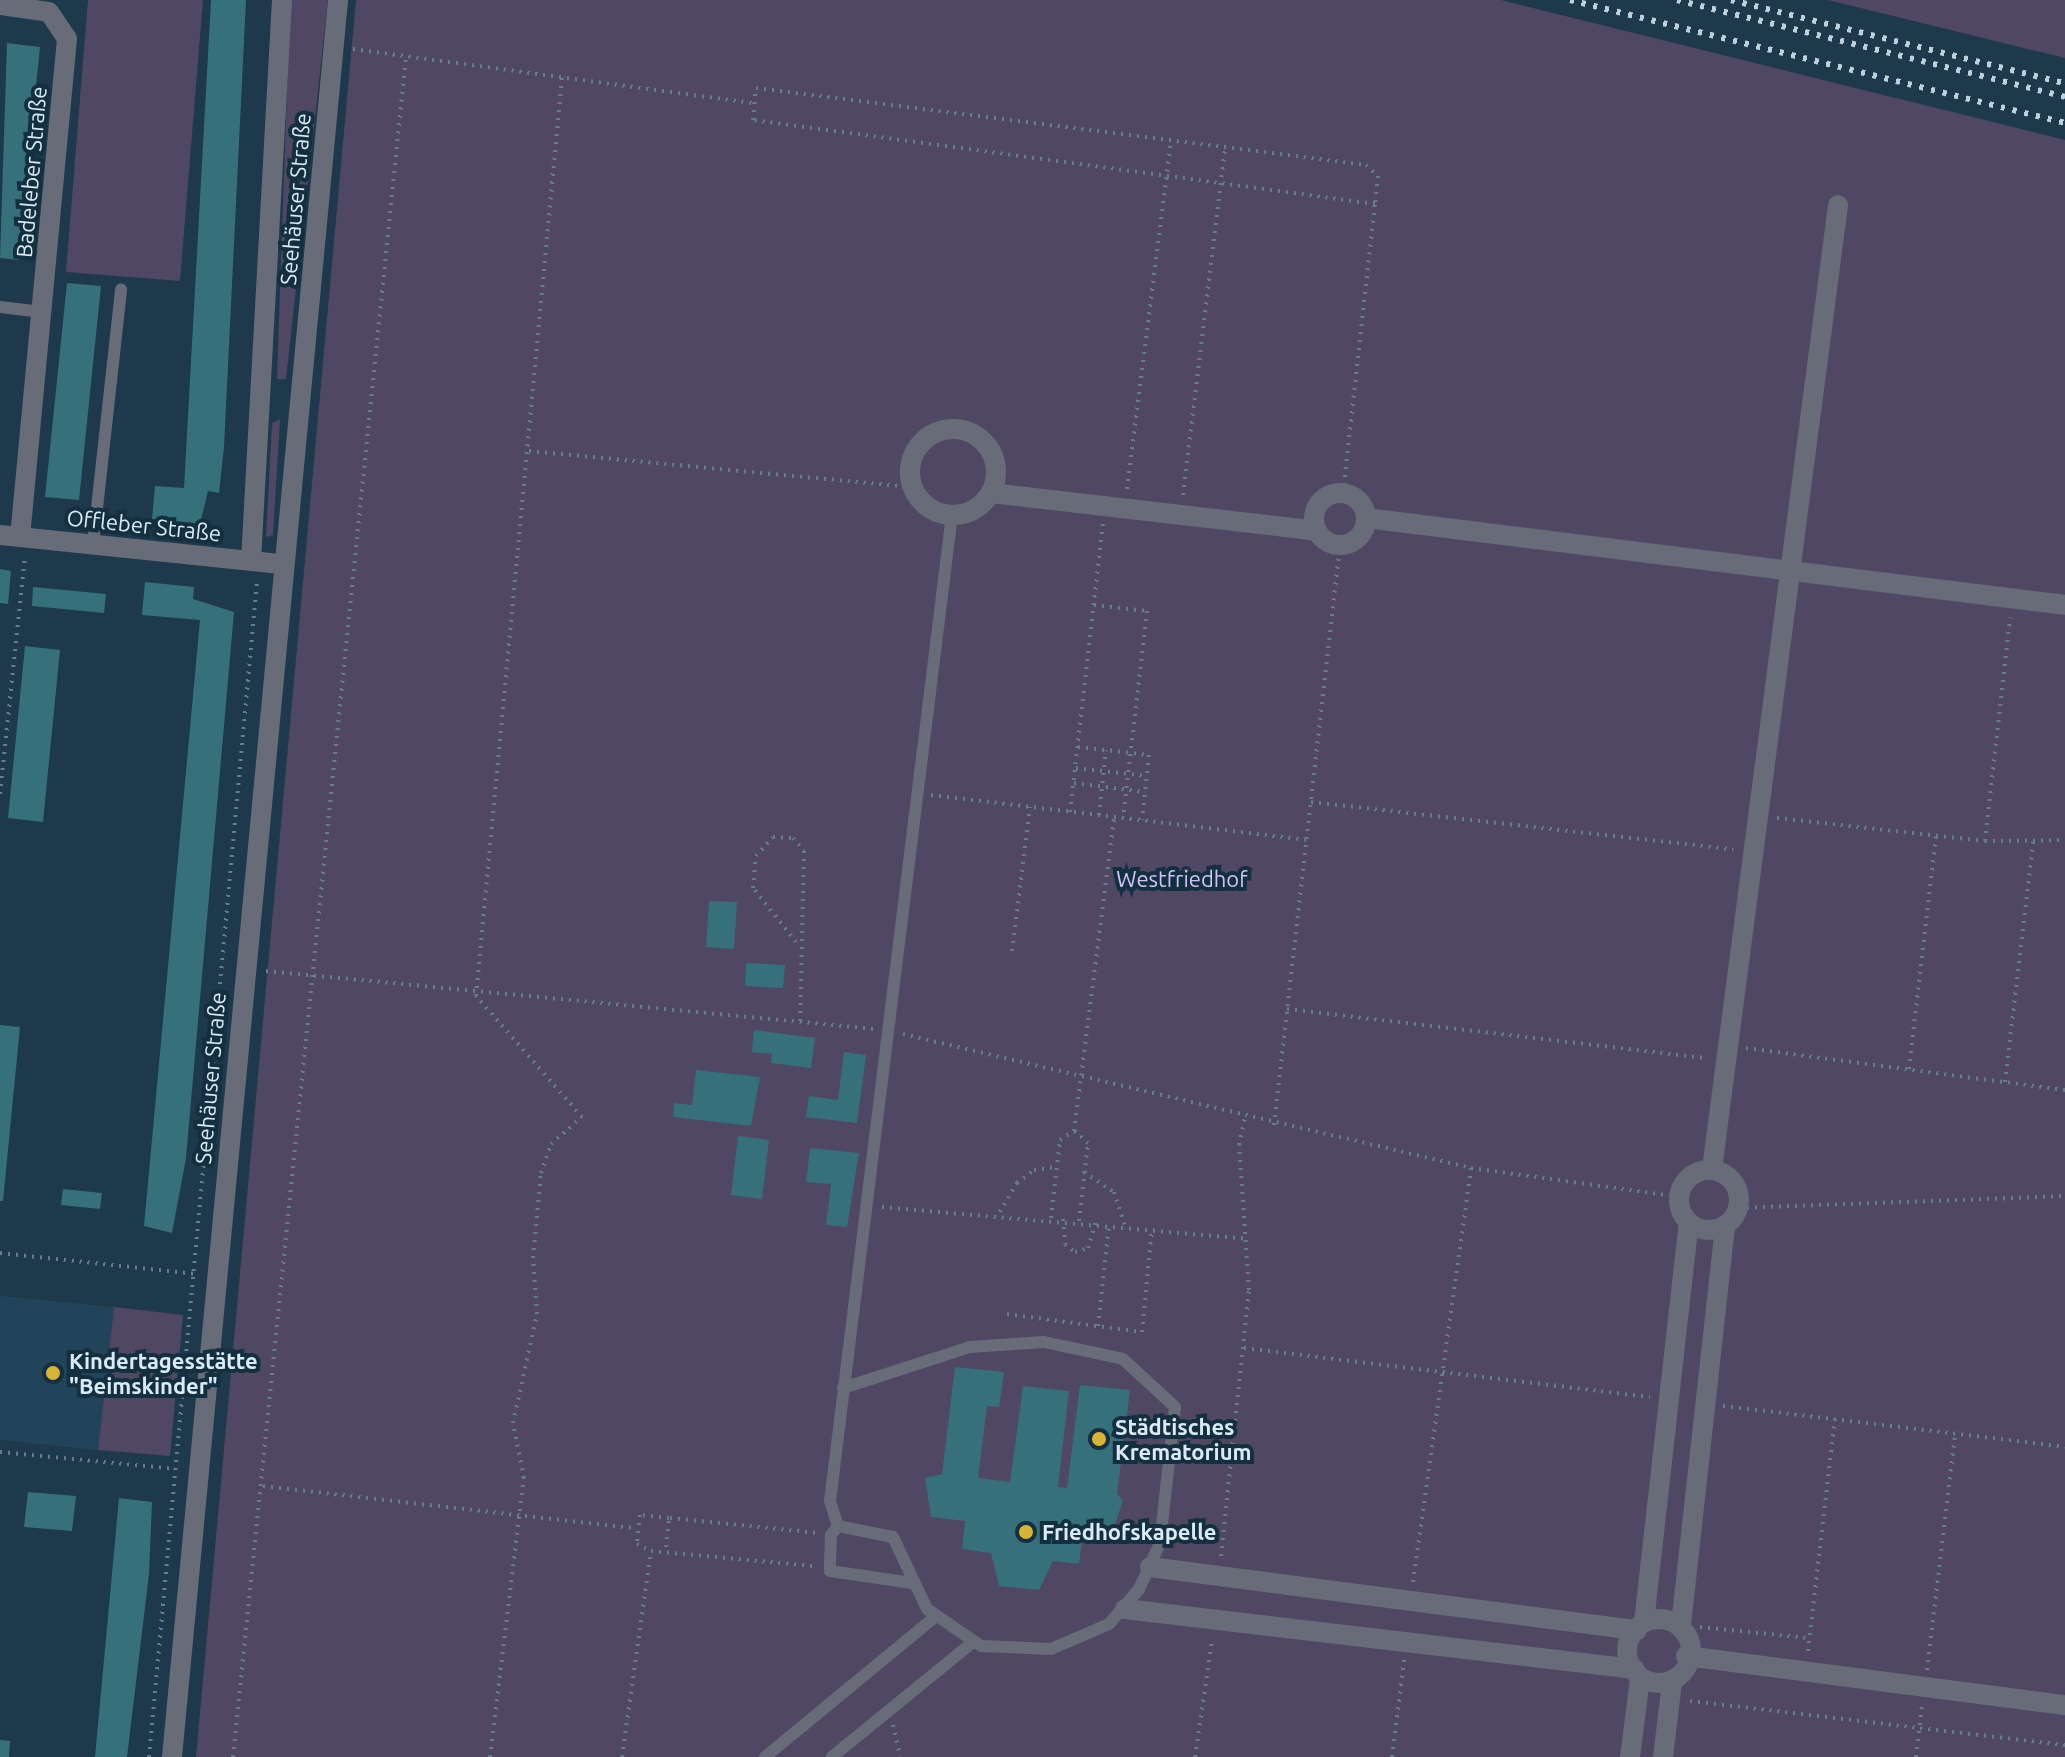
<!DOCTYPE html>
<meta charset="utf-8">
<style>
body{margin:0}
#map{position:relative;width:2065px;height:1757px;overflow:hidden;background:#1e394b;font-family:Ubuntu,sans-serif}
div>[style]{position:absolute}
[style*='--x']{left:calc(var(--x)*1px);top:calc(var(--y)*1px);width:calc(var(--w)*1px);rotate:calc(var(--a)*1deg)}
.built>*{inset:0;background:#22445a}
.green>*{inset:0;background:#504765}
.building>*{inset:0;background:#35707b}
.path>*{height:4px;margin-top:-2px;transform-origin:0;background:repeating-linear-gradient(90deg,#667d8c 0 2px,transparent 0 8px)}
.lane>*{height:12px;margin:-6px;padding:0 6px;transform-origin:6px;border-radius:6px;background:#676c78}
.street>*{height:20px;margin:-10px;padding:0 10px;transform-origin:10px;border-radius:10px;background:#676c78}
.street>.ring{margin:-10px;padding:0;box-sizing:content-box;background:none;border:20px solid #676c78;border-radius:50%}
.rail>*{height:6px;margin-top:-3px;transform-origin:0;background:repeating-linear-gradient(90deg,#bed0dc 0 4px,transparent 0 12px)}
.dots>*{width:22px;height:22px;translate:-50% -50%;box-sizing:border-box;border:4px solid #132f40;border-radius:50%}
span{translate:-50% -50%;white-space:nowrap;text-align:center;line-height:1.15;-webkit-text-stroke:8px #132f40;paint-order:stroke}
.street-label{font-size:22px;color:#dbebf6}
.park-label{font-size:22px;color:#d2c2f8}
.poi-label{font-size:22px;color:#dbebf6;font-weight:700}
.left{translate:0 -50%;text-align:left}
</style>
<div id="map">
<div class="built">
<i style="clip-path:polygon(0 1296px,114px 1307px,98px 1450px,0 1440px)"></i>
</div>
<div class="green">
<i style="clip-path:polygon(88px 0,203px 0,180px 281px,66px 272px)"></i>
<i style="clip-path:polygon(290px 0,328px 0,286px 379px,277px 379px)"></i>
<i style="clip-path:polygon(356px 0,1501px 0,2065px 140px,2065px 1757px,196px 1757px)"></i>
<i style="clip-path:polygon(1828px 0,2065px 0,2065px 58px)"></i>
<i style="clip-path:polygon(280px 419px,273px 535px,266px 537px,272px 423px)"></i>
<i style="clip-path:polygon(114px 1307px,183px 1315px,170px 1456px,98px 1450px)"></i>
</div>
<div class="building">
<i style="clip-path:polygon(211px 0,246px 0,224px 447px,219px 493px,208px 491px,200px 524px,152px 519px,155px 486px,184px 488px)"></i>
<i style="clip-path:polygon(7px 43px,40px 47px,18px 260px,0 258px)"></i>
<i style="clip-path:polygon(67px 283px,101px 286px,79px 500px,45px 497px)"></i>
<i style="clip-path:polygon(0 569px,11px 571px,8px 604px,0 603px)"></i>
<i style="clip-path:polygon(145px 582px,194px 587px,193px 599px,234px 612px,186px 1158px,172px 1233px,144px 1226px,200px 620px,142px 615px)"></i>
<i style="clip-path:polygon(33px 587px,106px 594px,104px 613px,32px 606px)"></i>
<i style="clip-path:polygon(25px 646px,60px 650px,43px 822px,8px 818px)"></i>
<i style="clip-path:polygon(709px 901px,737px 902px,734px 949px,706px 947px)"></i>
<i style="clip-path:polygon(746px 963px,785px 965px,783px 988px,745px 986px)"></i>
<i style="clip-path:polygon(0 1025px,20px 1027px,3px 1201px,0 1201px)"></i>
<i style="clip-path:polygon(754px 1030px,815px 1038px,811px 1068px,771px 1063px,772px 1054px,752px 1052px)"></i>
<i style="clip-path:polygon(844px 1052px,866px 1055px,857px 1123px,806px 1117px,809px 1096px,838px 1100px)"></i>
<i style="clip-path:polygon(696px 1070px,760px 1077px,751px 1126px,673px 1117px,674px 1103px,692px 1105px)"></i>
<i style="clip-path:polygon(738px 1136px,769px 1140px,762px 1199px,731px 1195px)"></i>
<i style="clip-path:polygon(810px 1148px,859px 1153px,847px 1227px,826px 1225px,831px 1184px,806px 1182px)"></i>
<i style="clip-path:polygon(63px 1189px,102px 1193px,100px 1209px,61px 1205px)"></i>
<i style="clip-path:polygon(955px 1367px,1004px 1372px,999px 1407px,987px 1406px,978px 1478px,1010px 1482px,1023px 1386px,1069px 1391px,1058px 1487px,1067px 1488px,1080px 1385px,1130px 1390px,1117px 1494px,1123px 1500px,1111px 1537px,1083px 1534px,1079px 1564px,1053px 1561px,1039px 1590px,999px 1586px,991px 1553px,962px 1549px,965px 1521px,931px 1517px,925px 1478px,942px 1474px)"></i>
<i style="clip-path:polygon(28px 1492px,76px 1496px,72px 1531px,24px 1527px)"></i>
<i style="clip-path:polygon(119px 1498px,152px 1502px,149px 1574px,127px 1757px,95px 1757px)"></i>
<i style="clip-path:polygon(0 1740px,10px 1741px,9px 1757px,0 1757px)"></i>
</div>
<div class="path">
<i style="--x:353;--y:49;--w:406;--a:7.7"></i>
<i style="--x:529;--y:451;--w:386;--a:5.4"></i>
<i style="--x:1127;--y:489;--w:351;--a:-82.8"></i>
<i style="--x:1343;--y:493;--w:291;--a:-83.7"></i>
<i style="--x:1375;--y:204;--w:628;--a:-172.31"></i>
<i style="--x:753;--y:120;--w:32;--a:-85"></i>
<i style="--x:756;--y:88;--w:615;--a:7.19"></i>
<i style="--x:1366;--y:165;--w:16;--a:43"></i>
<i style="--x:1378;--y:176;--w:28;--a:96"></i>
<i style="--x:1183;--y:495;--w:351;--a:-83.1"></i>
<i style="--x:1094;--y:605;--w:53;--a:6.5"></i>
<i style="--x:1147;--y:611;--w:208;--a:96.6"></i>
<i style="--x:1078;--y:747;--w:71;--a:6.4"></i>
<i style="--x:1149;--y:755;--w:65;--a:96.1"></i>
<i style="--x:1076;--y:768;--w:71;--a:6.4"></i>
<i style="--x:1074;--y:783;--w:72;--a:7.2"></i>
<i style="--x:0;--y:794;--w:239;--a:-84"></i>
<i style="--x:931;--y:795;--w:378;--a:6.8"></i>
<i style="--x:1311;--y:802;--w:425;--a:6.4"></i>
<i style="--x:1070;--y:812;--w:290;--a:-83.5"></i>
<i style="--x:1099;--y:815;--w:65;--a:-83.9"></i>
<i style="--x:1777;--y:818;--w:209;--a:6.3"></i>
<i style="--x:1985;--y:841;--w:80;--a:-0.7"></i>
<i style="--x:1985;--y:841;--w:225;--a:-83.6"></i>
<i style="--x:796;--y:942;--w:69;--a:-128.5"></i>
<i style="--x:753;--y:888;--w:32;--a:-85"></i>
<i style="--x:756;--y:856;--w:25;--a:-48"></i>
<i style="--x:773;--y:837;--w:20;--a:3"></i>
<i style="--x:793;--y:838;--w:17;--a:50"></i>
<i style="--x:804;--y:851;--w:172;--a:91.3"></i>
<i style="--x:1012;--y:951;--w:145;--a:-82.9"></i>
<i style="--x:266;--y:971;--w:612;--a:5.44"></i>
<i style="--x:1287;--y:1009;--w:423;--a:6.7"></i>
<i style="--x:903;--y:1034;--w:584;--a:13.27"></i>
<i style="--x:1471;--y:1168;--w:210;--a:7.9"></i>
<i style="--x:1746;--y:1048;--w:322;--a:7.5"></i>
<i style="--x:1909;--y:1069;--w:236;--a:-83.4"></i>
<i style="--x:2005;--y:1082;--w:248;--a:-83.3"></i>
<i style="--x:1274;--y:1125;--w:584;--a:-83.51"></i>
<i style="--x:1084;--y:1172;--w:36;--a:34"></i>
<i style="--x:1114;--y:1192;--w:35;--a:72"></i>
<i style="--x:882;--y:1207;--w:365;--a:5"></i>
<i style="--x:1739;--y:1208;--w:326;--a:-2.1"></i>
<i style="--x:1000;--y:1212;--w:34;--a:-60"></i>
<i style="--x:1017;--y:1183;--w:21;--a:-37"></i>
<i style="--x:1034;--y:1170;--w:22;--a:-8"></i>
<i style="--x:1051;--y:1218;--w:79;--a:-83.4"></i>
<i style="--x:1060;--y:1140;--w:17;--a:-33"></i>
<i style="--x:1063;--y:1219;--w:25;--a:85"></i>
<i style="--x:1065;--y:1244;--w:13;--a:39"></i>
<i style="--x:1075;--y:1252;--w:14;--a:-17"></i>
<i style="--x:1088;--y:1248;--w:27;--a:-73"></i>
<i style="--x:1079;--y:1221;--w:79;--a:-83.4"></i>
<i style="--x:1088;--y:1143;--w:18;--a:-139"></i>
<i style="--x:1074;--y:1131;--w:317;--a:-82.7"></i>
<i style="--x:0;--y:1253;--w:197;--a:6.1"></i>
<i style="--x:1007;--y:1314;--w:136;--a:7.6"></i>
<i style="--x:1142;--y:1332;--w:104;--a:-84.5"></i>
<i style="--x:1098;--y:1326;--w:102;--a:-83.8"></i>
<i style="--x:1244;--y:1348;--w:409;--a:6.9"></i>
<i style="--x:1723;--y:1406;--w:344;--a:6.8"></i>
<i style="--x:0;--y:1452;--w:176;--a:5.5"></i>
<i style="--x:263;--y:1486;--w:372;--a:6.5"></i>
<i style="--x:670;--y:1518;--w:148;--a:5.8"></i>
<i style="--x:666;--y:1547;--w:29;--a:-84"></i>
<i style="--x:669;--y:1518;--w:29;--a:-174"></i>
<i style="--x:640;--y:1515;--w:29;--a:96"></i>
<i style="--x:637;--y:1544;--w:16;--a:27"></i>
<i style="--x:651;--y:1551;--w:163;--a:5.3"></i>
<i style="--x:1221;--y:1556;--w:267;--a:-84"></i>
<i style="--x:1249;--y:1290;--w:145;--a:-93.9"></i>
<i style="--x:1239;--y:1145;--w:29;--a:-78"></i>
<i style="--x:1413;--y:1582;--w:418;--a:-82"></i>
<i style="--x:1700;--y:1627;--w:110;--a:5.8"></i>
<i style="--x:1808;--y:1651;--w:234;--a:-83.4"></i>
<i style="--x:1927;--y:1670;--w:238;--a:-83.2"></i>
<i style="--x:1690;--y:1701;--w:378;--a:6.7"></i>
<i style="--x:893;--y:1725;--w:32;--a:77"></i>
<i style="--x:149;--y:1757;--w:1181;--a:-84.75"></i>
<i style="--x:233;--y:1757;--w:1710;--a:-84.19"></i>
<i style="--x:490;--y:1757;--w:281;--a:-83.1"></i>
<i style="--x:524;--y:1478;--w:56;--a:-101.3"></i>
<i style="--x:513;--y:1423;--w:112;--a:-77.6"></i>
<i style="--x:537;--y:1314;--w:56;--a:-94.1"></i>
<i style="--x:533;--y:1258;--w:85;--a:-84.6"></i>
<i style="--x:541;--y:1173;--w:31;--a:-71"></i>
<i style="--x:551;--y:1144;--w:41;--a:-41.1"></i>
<i style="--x:582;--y:1117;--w:161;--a:-131.2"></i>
<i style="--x:476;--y:996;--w:923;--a:-84.65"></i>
<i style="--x:622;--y:1757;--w:208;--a:-82"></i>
<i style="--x:1195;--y:1757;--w:118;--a:-81.7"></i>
<i style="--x:1392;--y:1757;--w:98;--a:-82.9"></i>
<i style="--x:1916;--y:1757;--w:51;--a:-83.3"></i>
</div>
<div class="lane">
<i style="--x:0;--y:307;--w:42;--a:6.8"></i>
<i style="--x:93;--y:544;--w:256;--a:-83.7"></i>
<i style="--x:843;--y:1388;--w:133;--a:-17.9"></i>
<i style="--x:970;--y:1347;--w:74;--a:-3.9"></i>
<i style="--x:1044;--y:1342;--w:81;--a:12.1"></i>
<i style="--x:1123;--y:1359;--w:71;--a:42.7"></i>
<i style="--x:1175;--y:1407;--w:137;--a:96.3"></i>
<i style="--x:1160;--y:1543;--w:51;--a:114.5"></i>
<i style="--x:1139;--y:1589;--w:46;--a:130.6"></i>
<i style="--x:1109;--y:1624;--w:63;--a:156.7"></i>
<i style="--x:1051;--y:1649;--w:70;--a:-177.5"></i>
<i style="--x:981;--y:1646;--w:65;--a:-145.6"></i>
<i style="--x:927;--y:1609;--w:80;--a:-115.3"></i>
<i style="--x:893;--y:1537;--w:56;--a:-168.7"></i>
<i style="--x:838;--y:1526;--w:11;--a:128"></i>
<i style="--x:831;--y:1535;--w:36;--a:92"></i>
<i style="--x:830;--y:1571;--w:83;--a:8.3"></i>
<i style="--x:838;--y:1526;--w:26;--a:-108"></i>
<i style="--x:830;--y:1501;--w:994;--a:-82.95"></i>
<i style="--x:765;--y:1757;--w:220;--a:-39.5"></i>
<i style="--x:832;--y:1757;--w:181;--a:-39.2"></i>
</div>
<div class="street">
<i style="--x:0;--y:5;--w:49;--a:8.1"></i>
<i style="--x:49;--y:12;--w:32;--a:56"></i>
<i style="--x:67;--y:39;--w:500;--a:95.39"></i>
<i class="ring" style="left:910px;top:429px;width:66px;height:66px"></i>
<i style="--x:991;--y:493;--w:328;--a:6.6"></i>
<i class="ring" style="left:1314px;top:493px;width:32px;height:32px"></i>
<i style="--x:1366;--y:518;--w:704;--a:7.09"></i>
<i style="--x:0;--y:535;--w:284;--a:5.9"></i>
<i style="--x:251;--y:561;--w:562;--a:-86.84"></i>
<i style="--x:1712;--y:1169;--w:972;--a:-82.55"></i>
<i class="ring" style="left:1679px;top:1170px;width:40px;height:40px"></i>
<i style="--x:1150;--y:1567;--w:491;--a:7.4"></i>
<i style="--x:1125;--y:1609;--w:513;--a:6.72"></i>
<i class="ring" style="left:1627px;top:1619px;width:44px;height:44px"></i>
<i style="--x:1644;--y:1622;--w:402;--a:-83.6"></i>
<i style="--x:1681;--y:1625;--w:401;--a:-83.7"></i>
<i style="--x:1686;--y:1656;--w:382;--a:7.4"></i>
<i style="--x:172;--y:1757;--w:1765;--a:-84.6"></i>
<i style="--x:1630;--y:1757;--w:79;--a:-82.7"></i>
<i style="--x:1663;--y:1757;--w:75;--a:-83.1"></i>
</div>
<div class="rail">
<i style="--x:1570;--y:0;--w:510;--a:13.95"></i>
<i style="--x:1677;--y:0;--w:400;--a:14"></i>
<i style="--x:1731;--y:0;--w:344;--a:14"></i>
</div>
<div class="dots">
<i style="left:53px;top:1373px;background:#d8b434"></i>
<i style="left:1099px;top:1439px;background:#d8b434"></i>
<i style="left:1026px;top:1532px;background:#d8b434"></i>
</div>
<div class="street-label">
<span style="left:31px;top:172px;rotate:-85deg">Badeleber Straße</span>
<span style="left:295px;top:199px;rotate:-85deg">Seehäuser Straße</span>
<span style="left:144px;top:525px;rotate:6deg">Offleber Straße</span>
<span style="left:210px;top:1078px;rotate:-85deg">Seehäuser Straße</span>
</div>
<div class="park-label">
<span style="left:1182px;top:879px">Westfriedhof</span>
</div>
<div class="poi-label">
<span class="left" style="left:69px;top:1373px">Kindertagesstätte<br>"Beimskinder"</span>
<span class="left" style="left:1115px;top:1439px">Städtisches<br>Krematorium</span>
<span class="left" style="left:1042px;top:1532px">Friedhofskapelle</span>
</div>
</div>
